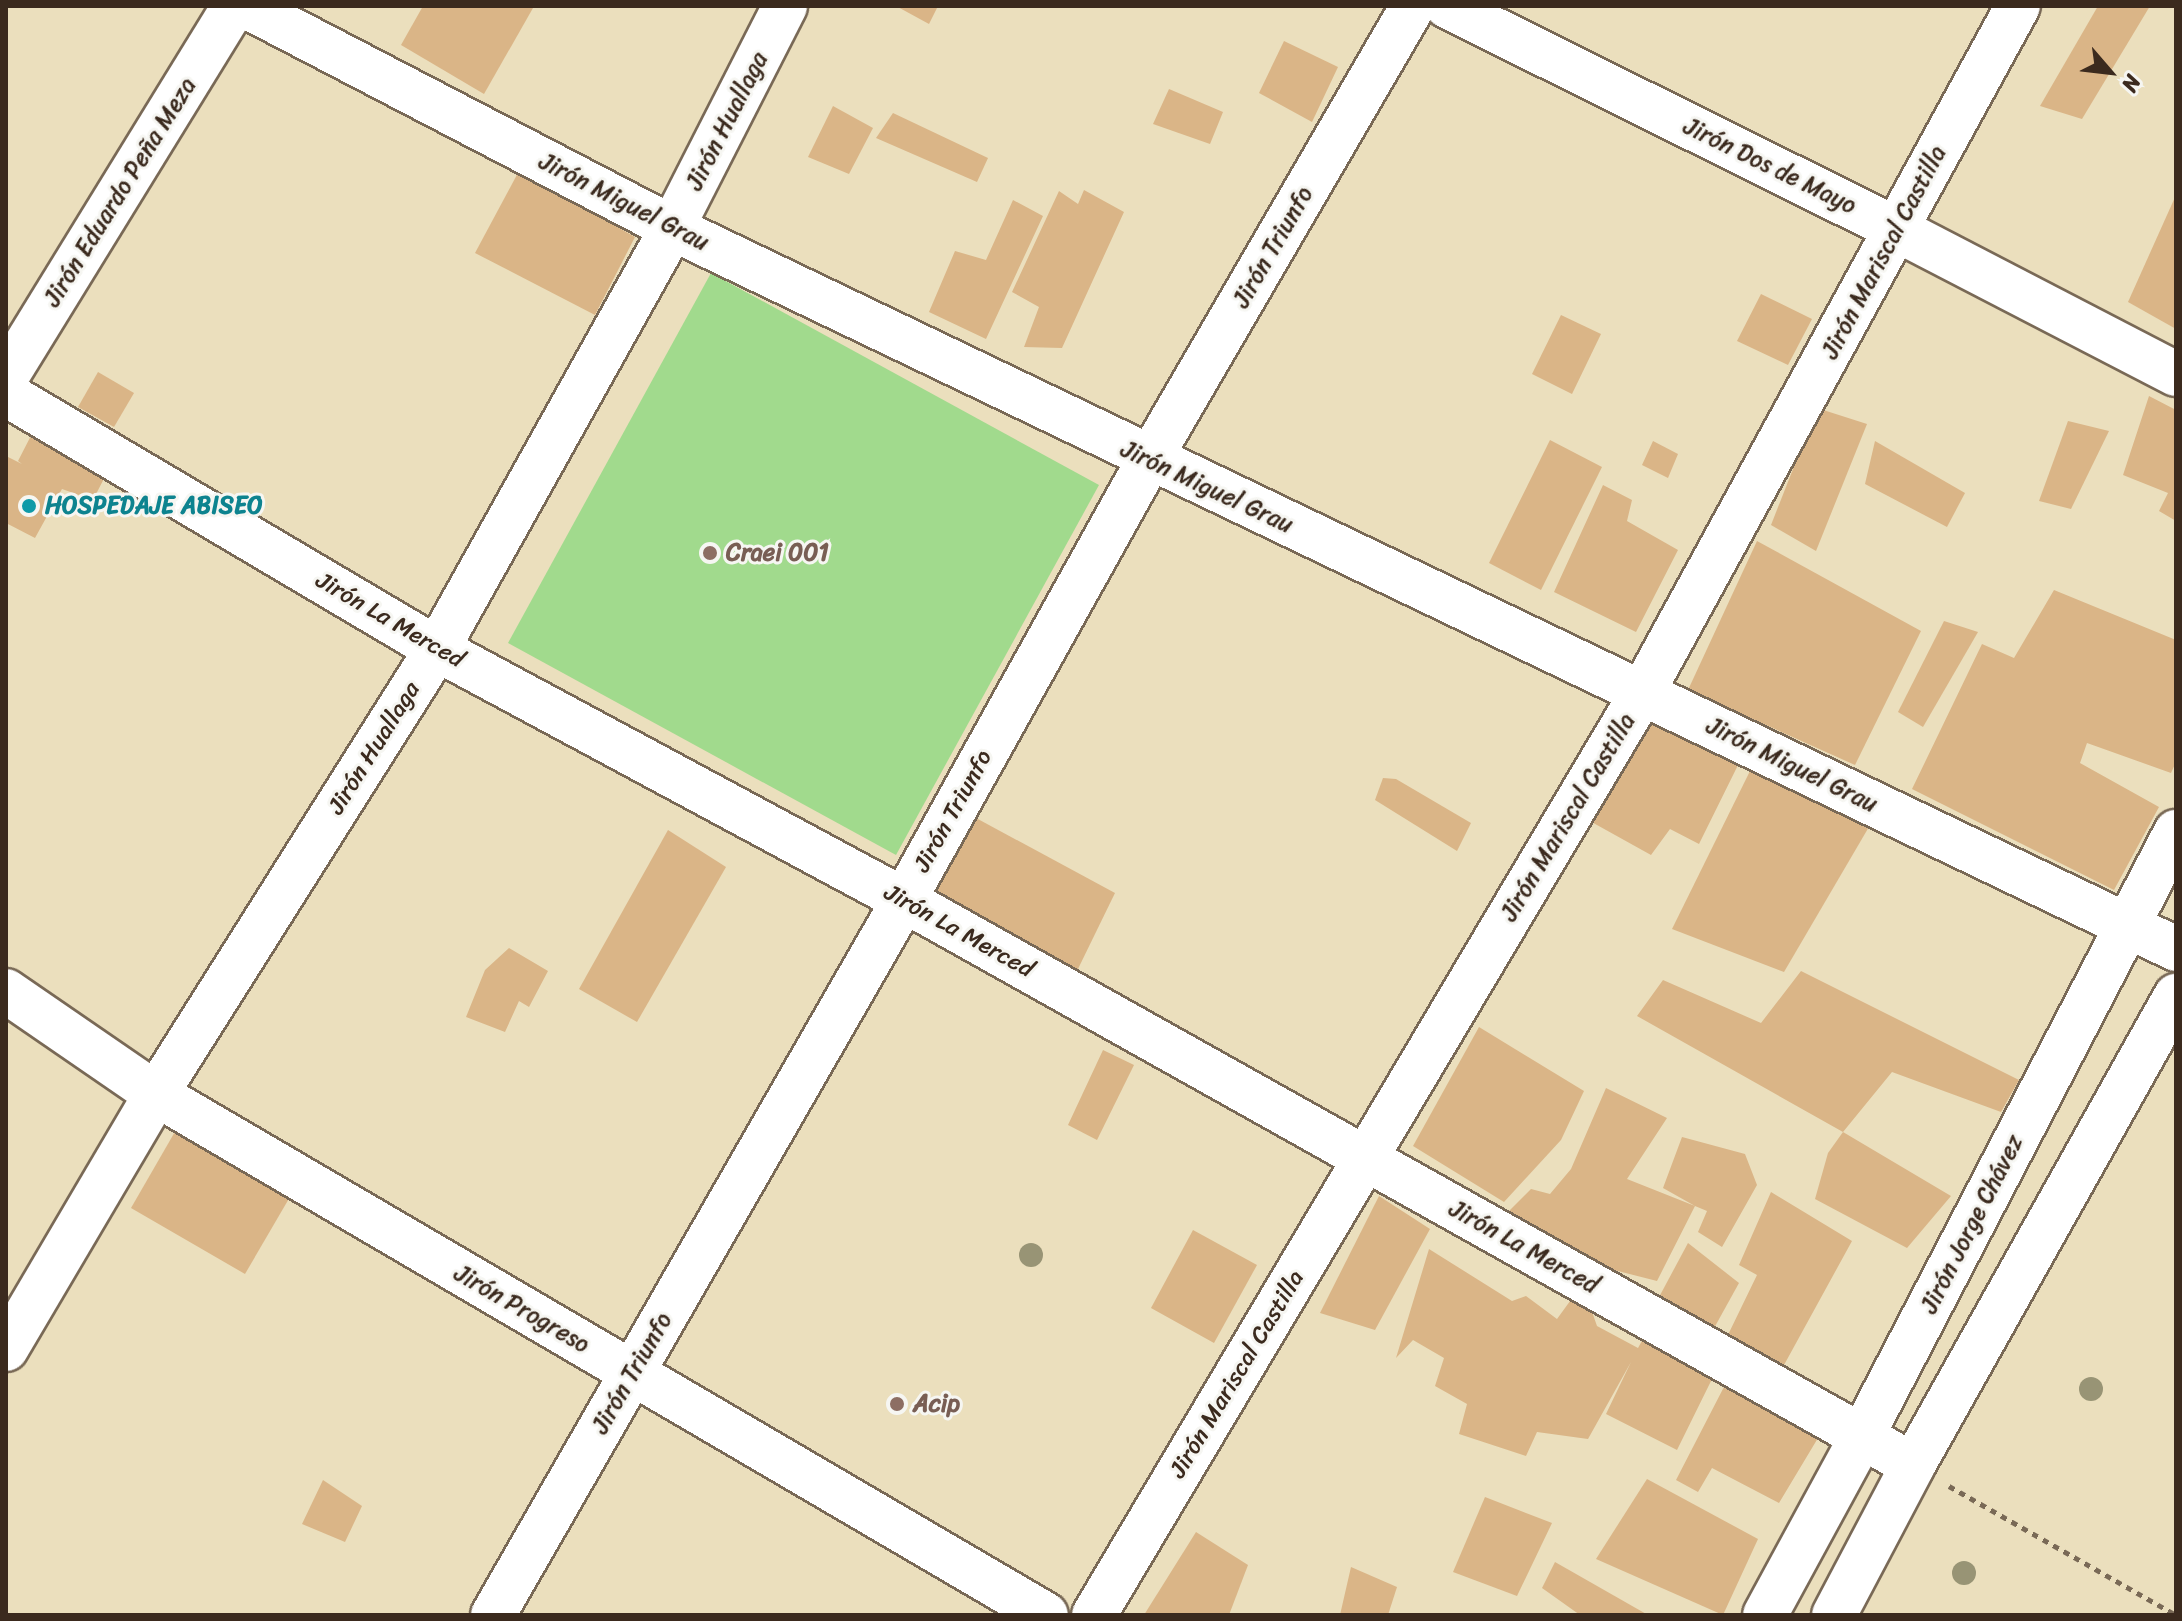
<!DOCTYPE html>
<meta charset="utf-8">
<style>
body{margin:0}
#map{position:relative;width:2182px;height:1621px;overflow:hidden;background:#ebdfbd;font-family:Sriracha,sans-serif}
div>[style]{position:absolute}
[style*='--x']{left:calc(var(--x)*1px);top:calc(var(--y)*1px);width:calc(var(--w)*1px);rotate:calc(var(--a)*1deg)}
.green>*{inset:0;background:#a1da8d}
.building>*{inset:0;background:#dab587}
.path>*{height:5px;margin-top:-2.5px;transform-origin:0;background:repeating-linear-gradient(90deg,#796956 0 6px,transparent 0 12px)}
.roads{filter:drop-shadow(2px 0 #796956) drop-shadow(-2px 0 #796956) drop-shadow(0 2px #796956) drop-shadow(0 -2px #796956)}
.street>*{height:44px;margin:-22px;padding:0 22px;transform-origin:22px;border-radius:22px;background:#fff}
.trees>*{width:24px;height:24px;margin:-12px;border-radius:50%;background:#989475}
.dots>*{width:22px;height:22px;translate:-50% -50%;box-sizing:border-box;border:4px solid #f6f6f2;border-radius:50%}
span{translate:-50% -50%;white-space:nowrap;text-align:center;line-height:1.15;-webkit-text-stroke:6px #f6f6f2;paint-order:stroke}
.street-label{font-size:24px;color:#3b2a1e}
.culture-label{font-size:24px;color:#0d838f;font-weight:700}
.left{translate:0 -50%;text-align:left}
.education-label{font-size:24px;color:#785e54;font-weight:700}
.frame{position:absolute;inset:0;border:8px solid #3b2a1e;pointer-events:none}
.north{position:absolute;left:2070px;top:32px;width:80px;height:80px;-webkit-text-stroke:6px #f6f6f2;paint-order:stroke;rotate:118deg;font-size:22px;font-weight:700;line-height:32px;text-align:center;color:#3b2a1e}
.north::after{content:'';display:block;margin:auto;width:28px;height:36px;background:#3b2a1e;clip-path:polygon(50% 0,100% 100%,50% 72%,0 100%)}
</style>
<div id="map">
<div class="green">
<i style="clip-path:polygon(711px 273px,1099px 485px,896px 855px,508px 643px)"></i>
</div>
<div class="building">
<i style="clip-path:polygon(423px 6px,529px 6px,533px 8px,484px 94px,401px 45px)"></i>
<i style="clip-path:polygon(896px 6px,938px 6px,929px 24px)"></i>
<i style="clip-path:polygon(2098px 6px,2150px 6px,2082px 119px,2040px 106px)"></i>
<i style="clip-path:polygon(1284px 41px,1338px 67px,1312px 122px,1259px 93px)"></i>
<i style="clip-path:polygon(1169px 89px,1223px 112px,1210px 144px,1153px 124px)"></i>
<i style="clip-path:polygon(833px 106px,873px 128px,849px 174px,808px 157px)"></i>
<i style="clip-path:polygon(893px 113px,988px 158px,977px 182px,876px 138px)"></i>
<i style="clip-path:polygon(519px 171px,635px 237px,595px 315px,475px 253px)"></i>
<i style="clip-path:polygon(1084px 190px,1124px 212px,1062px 348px,1024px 347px,1039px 307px,1012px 292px,1059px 191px,1078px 204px)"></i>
<i style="clip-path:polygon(2176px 195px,2176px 329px,2128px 302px)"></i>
<i style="clip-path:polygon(1013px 200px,1043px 216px,986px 339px,929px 312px,955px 251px,986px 260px)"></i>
<i style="clip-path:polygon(1761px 294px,1812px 319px,1788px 365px,1737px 341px)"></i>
<i style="clip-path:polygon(1561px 315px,1601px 334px,1572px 394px,1532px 374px)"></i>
<i style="clip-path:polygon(98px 372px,134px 393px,114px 427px,78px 407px)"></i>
<i style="clip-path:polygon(2149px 396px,2176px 410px,2176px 521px,2159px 511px,2168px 493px,2123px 475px)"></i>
<i style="clip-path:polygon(1817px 408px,1867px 424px,1816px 551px,1771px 525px)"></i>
<i style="clip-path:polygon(2068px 421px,2109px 431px,2071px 509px,2039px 501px)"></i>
<i style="clip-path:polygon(37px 424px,112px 463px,93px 500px,62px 489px,35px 538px,6px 523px,6px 456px,22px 464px,18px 461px)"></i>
<i style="clip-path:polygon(1550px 440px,1602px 467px,1541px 590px,1489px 563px)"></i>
<i style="clip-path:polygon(1653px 441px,1678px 454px,1668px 478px,1642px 465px)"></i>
<i style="clip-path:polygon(1875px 441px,1965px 493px,1947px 527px,1865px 484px)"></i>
<i style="clip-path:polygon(1603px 485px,1632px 500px,1627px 521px,1678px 550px,1636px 632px,1554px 592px)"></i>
<i style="clip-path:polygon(1757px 541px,1921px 631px,1855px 765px,1688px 690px)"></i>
<i style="clip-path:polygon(2054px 590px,2176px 640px,2176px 762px,2171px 773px,2087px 743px,2080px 763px,2159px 807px,2114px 890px,1912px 789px,1982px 644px,2014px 658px)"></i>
<i style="clip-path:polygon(1944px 621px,1978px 632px,1923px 727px,1898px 712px)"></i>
<i style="clip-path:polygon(1647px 713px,1741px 759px,1699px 844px,1670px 829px,1651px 855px,1588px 820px)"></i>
<i style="clip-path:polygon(1750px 771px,1873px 820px,1784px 972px,1672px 929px)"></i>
<i style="clip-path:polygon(1383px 778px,1396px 779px,1471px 823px,1457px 851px,1375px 800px)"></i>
<i style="clip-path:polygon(976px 818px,1115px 893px,1076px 973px,934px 894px)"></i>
<i style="clip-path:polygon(668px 830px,726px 867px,637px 1022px,579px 989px)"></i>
<i style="clip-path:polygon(509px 948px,548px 971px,529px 1007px,519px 1001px,505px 1032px,466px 1017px,485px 970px)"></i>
<i style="clip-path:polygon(1801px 971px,2019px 1080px,2001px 1112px,1892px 1072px,1843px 1132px,1637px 1016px,1663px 980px,1761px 1023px)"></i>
<i style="clip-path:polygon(1479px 1027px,1584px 1091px,1561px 1140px,1504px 1202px,1413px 1146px)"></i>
<i style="clip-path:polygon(1103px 1050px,1134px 1065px,1097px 1140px,1068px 1125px)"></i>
<i style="clip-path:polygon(1606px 1088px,1667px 1118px,1627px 1179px,1695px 1206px,1663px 1188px,1682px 1137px,1745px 1154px,1757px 1185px,1722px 1247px,1698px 1232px,1707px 1211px,1695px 1206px,1657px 1281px,1610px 1269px,1509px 1211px,1531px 1189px,1550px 1194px,1571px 1169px)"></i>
<i style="clip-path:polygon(180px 1123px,294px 1190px,245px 1274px,131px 1208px)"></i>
<i style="clip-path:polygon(1843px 1132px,1951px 1196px,1907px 1248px,1815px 1199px,1828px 1153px)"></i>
<i style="clip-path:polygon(1771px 1192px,1852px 1241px,1784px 1365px,1725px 1341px,1757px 1275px,1739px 1265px)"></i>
<i style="clip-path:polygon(1379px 1196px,1430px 1229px,1375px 1330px,1320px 1313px)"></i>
<i style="clip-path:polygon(1193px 1230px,1257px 1265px,1214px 1343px,1151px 1308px)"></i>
<i style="clip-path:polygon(1688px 1243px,1739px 1283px,1713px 1330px,1658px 1299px)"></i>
<i style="clip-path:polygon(1429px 1249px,1512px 1301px,1526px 1296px,1557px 1319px,1573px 1297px,1590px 1306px,1597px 1326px,1638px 1348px,1643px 1339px,1713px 1377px,1677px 1450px,1606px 1414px,1631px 1362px,1588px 1439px,1537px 1432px,1526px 1456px,1459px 1434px,1467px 1404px,1435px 1386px,1444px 1358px,1413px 1340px,1396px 1358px)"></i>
<i style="clip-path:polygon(1726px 1383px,1818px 1438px,1779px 1503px,1712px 1468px,1698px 1492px,1676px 1480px)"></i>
<i style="clip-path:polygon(1647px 1479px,1758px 1539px,1723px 1615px,1596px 1559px)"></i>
<i style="clip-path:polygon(323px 1480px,362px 1506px,345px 1542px,302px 1524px)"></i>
<i style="clip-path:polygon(1485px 1497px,1552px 1523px,1517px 1596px,1453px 1572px)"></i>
<i style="clip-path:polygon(1196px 1532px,1248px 1565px,1229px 1615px,1144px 1615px)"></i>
<i style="clip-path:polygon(1555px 1562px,1648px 1615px,1580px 1615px,1542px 1588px)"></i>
<i style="clip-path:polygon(1351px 1567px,1397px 1587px,1388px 1615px,1340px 1615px)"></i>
</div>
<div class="path">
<i style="--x:1949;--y:1486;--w:261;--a:29.6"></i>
</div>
<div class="roads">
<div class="street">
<i style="--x:246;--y:6;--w:480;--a:27.5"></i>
<i style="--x:672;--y:228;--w:1668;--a:25.61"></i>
<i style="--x:1447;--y:6;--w:501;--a:26.41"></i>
<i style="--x:1896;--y:229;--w:315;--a:27.4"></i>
<i style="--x:6;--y:377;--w:435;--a:-58.4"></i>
<i style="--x:6;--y:394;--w:501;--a:30.61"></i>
<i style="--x:437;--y:649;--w:530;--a:28.26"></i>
<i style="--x:904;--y:900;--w:1156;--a:29.25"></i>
<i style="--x:6;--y:991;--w:182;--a:34.5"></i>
<i style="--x:156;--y:1094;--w:1031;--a:30.34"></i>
<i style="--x:6;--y:1349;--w:296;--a:-59.5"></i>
<i style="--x:156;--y:1094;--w:526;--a:-57.73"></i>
<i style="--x:437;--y:649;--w:482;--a:-60.8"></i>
<i style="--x:672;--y:228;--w:249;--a:-63"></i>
<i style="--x:493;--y:1615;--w:825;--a:-60.11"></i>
<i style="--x:904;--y:900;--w:504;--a:-60.89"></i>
<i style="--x:1149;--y:460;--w:525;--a:-59.82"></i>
<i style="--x:1094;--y:1615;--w:1073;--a:-59.27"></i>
<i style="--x:1642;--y:693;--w:783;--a:-61.31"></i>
<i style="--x:1765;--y:1615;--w:204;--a:-61.5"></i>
<i style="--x:1862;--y:1436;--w:681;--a:-62.53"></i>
<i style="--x:1834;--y:1615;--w:170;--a:-62.2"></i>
<i style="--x:1913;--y:1465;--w:538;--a:-60.72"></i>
</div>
</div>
<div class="trees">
<i style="left:1031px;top:1255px"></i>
<i style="left:2091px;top:1389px"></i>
<i style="left:1964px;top:1573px"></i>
</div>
<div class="dots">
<i style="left:29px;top:506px;background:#0f9aa8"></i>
<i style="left:710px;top:553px;background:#8d6e63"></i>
<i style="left:897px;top:1404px;background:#8d6e63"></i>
</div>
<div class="street-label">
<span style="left:727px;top:121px;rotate:-63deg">Jirón Huallaga</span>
<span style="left:1770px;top:166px;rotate:26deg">Jirón Dos de Mayo</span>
<span style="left:120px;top:192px;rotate:-58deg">Jirón Eduardo Peña Meza</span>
<span style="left:624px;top:202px;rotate:27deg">Jirón Miguel Grau</span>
<span style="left:1273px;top:247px;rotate:-60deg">Jirón Triunfo</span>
<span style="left:1884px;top:252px;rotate:-62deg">Jirón Mariscal Castilla</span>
<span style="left:1207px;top:487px;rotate:25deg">Jirón Miguel Grau</span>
<span style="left:390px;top:620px;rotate:30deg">Jirón La Merced</span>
<span style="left:374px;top:748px;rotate:-58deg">Jirón Huallaga</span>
<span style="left:1792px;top:765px;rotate:26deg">Jirón Miguel Grau</span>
<span style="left:953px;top:811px;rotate:-61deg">Jirón Triunfo</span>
<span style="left:1568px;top:817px;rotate:-59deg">Jirón Mariscal Castilla</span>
<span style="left:959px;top:931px;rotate:29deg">Jirón La Merced</span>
<span style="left:1972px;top:1224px;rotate:-63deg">Jirón Jorge Chávez</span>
<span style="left:1524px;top:1247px;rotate:29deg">Jirón La Merced</span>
<span style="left:522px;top:1309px;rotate:30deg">Jirón Progreso</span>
<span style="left:632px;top:1373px;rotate:-60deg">Jirón Triunfo</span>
<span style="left:1237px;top:1374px;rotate:-59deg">Jirón Mariscal Castilla</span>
</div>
<div class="culture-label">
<span class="left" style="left:45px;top:506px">HOSPEDAJE ABISEO</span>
</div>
<div class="education-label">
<span class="left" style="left:726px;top:553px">Craei 001</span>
<span class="left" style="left:913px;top:1404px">Acip</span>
</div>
<div class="frame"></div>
<div class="north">N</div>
</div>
